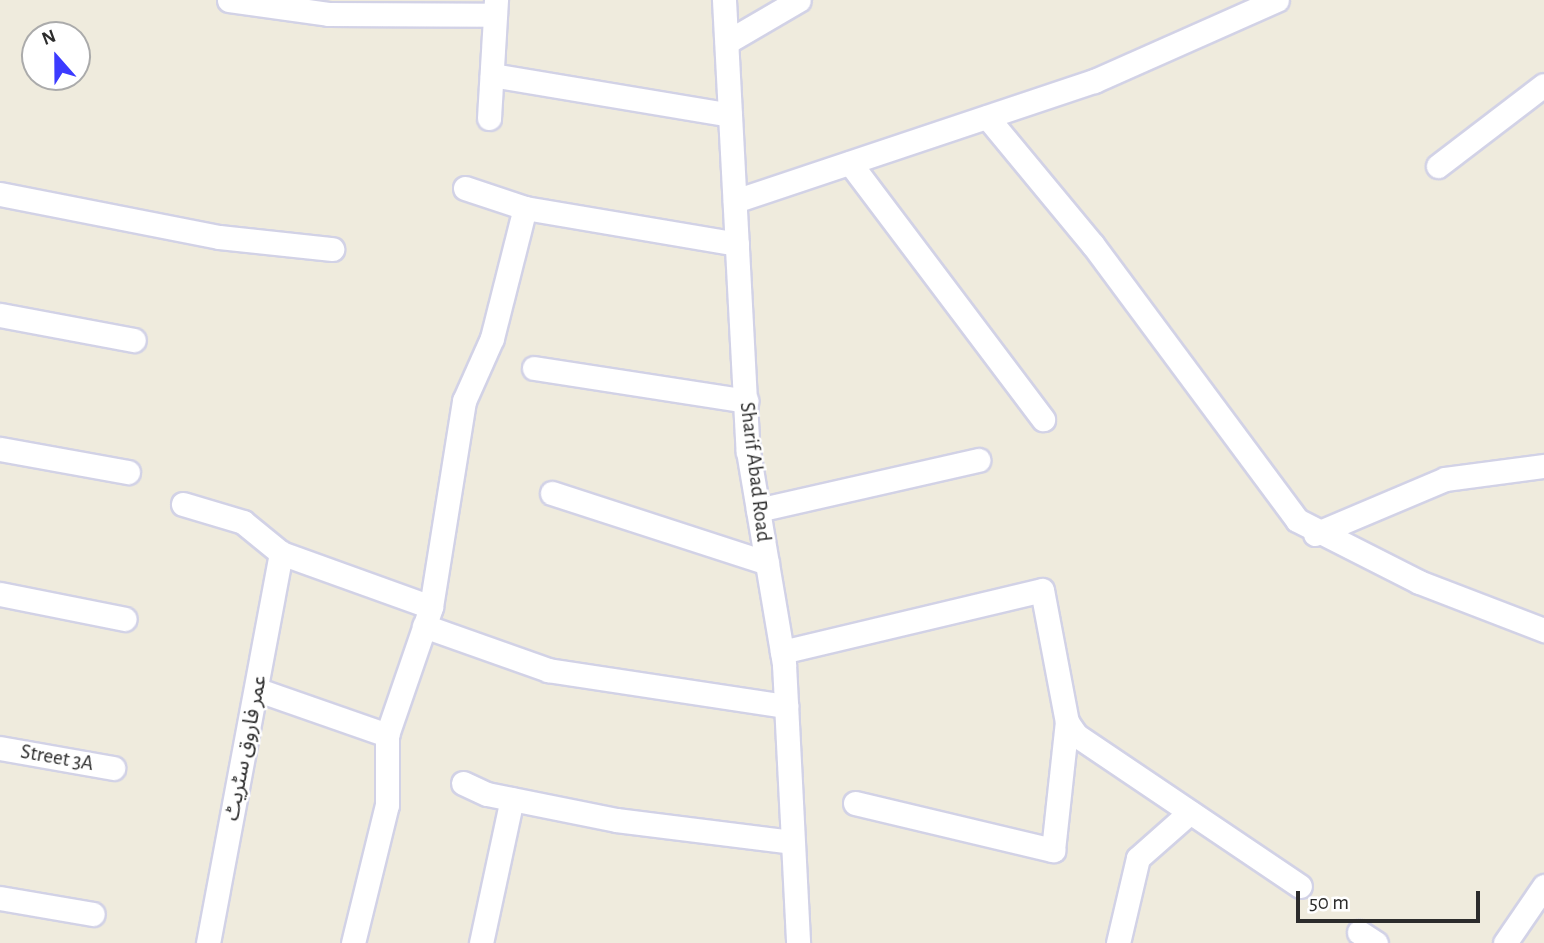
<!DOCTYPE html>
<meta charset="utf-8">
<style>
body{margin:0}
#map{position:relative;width:1544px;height:943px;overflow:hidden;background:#efebdd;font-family:"Alegreya Sans","Noto Sans Arabic",sans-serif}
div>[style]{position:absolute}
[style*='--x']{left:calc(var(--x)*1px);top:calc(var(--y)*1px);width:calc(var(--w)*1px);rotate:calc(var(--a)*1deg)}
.roads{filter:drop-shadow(2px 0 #d2d2e6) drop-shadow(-2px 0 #d2d2e6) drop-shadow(0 2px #d2d2e6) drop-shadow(0 -2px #d2d2e6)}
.minor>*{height:23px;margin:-11.5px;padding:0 11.5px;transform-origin:11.5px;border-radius:11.5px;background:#fff}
span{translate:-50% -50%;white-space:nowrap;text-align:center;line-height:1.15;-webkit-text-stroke:5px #fff;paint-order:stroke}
.street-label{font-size:21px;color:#2c2c2c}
.north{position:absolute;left:21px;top:21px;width:70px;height:70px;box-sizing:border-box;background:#fff;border:2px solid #ababab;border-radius:50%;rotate:339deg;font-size:19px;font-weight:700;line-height:28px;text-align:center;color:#2c2c2c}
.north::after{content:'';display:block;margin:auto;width:24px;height:32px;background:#3c3bff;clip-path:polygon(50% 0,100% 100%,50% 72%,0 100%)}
.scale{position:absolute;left:1296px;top:891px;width:184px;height:32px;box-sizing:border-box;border:4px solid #2c2c2c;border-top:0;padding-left:9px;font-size:21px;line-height:24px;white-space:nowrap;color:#2c2c2c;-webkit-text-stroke:5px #fff;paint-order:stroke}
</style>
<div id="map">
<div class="roads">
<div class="minor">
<i style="--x:229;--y:0;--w:100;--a:8"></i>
<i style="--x:328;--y:14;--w:167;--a:0.3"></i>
<i style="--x:724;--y:0;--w:452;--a:87"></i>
<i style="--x:748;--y:451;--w:216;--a:80.4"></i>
<i style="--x:784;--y:664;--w:279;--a:87.1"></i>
<i style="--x:727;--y:42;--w:83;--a:-30.3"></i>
<i style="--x:492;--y:75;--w:241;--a:9.5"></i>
<i style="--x:987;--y:117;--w:166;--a:50.4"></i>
<i style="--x:1093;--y:245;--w:342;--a:53.4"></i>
<i style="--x:1297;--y:520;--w:137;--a:26.9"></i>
<i style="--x:1419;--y:582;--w:134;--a:21"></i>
<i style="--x:489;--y:118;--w:118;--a:-86.6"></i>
<i style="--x:850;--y:163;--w:321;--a:53"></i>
<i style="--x:1438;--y:166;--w:133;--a:-37.4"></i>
<i style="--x:465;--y:188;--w:63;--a:18.4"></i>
<i style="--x:525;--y:208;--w:215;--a:9.6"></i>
<i style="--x:0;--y:194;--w:223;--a:11.1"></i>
<i style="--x:219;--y:237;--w:114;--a:6.1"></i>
<i style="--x:735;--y:201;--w:379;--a:-18.5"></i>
<i style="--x:1094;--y:81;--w:200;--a:-23.9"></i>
<i style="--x:0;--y:315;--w:136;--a:10.6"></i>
<i style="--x:534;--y:368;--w:215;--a:8.8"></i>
<i style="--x:0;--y:449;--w:130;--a:10.2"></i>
<i style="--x:552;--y:493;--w:226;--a:18"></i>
<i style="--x:183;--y:504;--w:63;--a:16.7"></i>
<i style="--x:243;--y:522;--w:49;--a:39.2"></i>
<i style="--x:281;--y:553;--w:159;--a:19.8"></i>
<i style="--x:758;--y:510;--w:226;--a:-12.8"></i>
<i style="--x:1315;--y:534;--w:141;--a:-22.9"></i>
<i style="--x:1445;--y:479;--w:100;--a:-7.5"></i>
<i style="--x:0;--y:594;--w:127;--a:11.3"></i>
<i style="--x:424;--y:626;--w:132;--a:19.5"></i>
<i style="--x:548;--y:670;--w:241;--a:8.6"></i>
<i style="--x:782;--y:652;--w:267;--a:-13.4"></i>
<i style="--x:1042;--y:590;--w:134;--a:79.3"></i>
<i style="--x:1067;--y:722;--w:16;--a:55"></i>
<i style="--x:1076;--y:735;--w:270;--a:34"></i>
<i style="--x:258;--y:690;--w:137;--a:19.2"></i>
<i style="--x:0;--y:748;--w:115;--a:10"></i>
<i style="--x:463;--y:783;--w:26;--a:25"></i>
<i style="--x:487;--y:794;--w:132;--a:11.4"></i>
<i style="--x:616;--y:820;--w:177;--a:7.1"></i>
<i style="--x:855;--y:803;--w:204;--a:13.4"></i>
<i style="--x:1053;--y:850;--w:129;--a:-83.8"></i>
<i style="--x:0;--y:898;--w:94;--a:9.8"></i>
<i style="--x:1359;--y:932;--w:20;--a:33"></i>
<i style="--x:208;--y:943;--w:397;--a:-79.4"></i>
<i style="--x:353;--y:943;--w:142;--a:-76.2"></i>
<i style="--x:387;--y:805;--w:70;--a:-90"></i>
<i style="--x:387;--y:735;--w:135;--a:-71"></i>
<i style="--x:431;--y:607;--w:209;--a:-80.9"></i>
<i style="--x:464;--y:401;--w:69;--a:-66"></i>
<i style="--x:492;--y:338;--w:134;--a:-75.8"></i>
<i style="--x:481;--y:943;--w:147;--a:-77.9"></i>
<i style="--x:1118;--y:943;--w:87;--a:-76.8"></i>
<i style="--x:1138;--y:858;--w:69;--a:-41.5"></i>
<i style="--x:1505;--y:943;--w:69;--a:-55.6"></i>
</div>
</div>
<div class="street-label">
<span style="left:755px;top:472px;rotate:83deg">Sharif Abad Road</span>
<span style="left:246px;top:748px;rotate:-79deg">عمر فاروق سٹریٹ</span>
<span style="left:57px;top:758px;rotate:10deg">Street 3A</span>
</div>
<div class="north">N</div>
<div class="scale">50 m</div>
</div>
